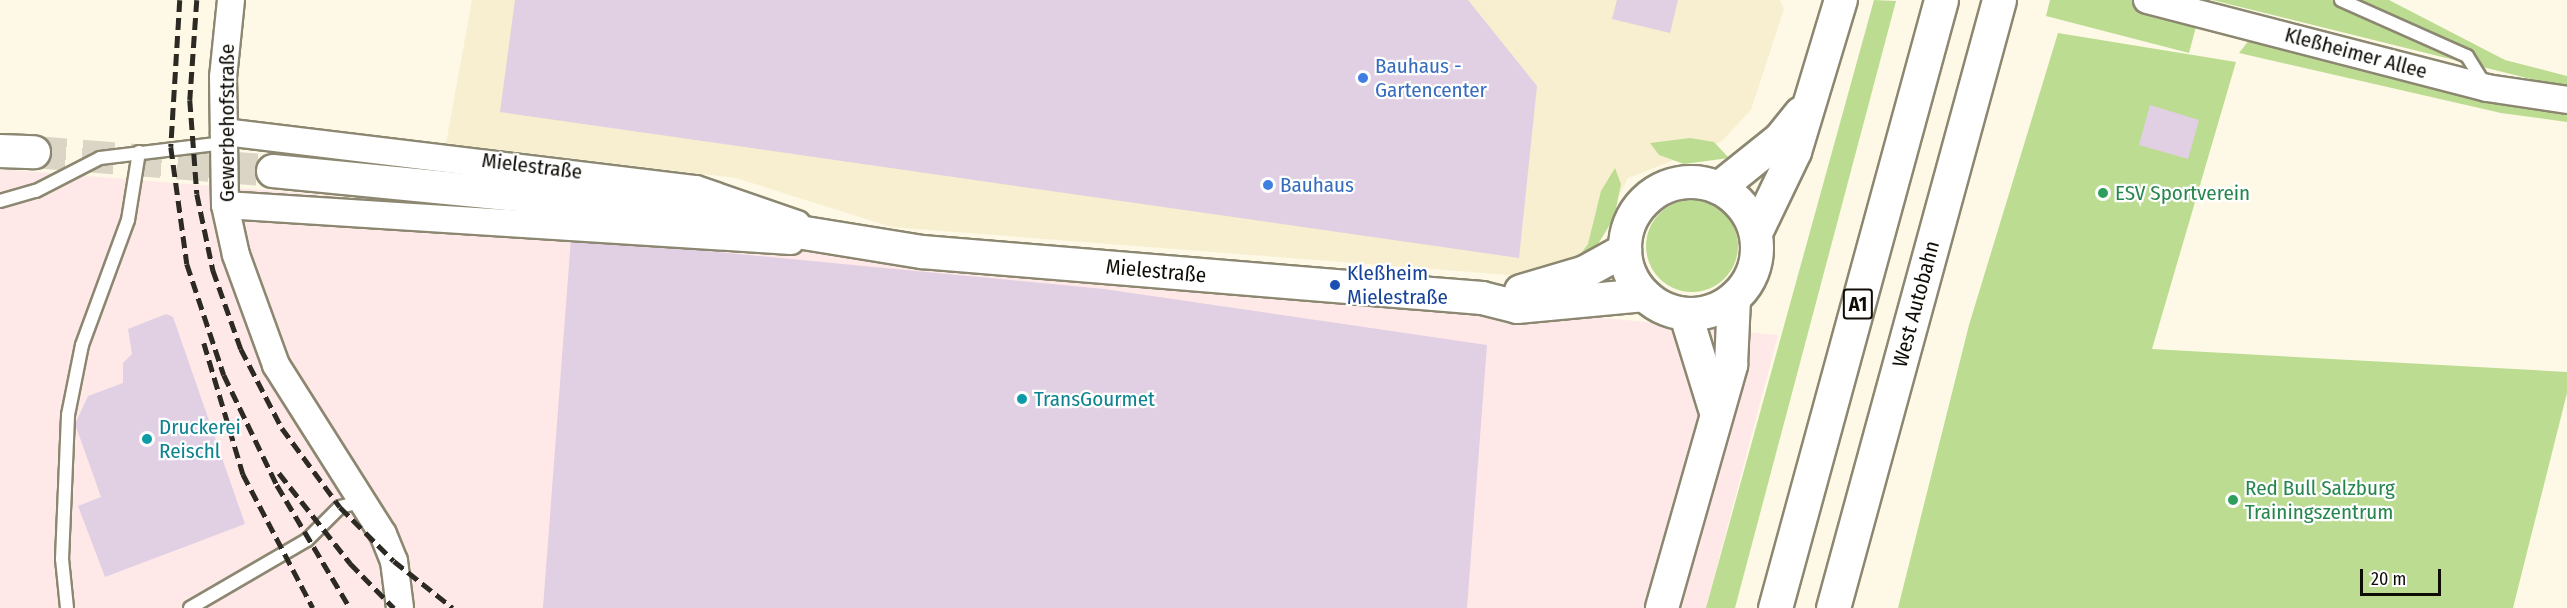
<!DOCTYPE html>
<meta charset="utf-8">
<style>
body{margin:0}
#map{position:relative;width:2567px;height:608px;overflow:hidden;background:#fef9e6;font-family:"Fira Sans Condensed",sans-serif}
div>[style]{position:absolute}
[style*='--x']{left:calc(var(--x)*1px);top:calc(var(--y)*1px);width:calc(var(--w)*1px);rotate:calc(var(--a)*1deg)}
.built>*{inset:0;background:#f7efcf}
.industrial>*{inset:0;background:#ffe9e8}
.green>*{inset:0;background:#bcdc92}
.round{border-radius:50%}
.building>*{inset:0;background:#e1cfe3}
.tertiary-tunnel>*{height:32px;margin-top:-16px;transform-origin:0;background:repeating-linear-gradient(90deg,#dad5c4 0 32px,transparent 0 48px)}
.roads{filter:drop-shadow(2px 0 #8c8771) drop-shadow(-2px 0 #8c8771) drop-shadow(0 2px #8c8771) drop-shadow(0 -2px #8c8771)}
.service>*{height:12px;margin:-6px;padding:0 6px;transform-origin:6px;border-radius:6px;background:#fff}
.minor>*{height:26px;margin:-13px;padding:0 13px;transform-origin:13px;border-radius:13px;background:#fff}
.tertiary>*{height:32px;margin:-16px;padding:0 16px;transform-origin:16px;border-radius:16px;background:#fff}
.tertiary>.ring{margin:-16px;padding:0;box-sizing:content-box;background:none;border:32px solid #fff;border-radius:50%}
.motorway>*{height:33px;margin:-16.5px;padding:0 16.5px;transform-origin:16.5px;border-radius:16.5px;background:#fff}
.rail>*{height:4.5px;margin-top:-2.25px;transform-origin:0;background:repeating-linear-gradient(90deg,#2c2a22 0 12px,transparent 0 18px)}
.dots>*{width:16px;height:16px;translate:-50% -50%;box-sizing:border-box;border:3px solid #fff;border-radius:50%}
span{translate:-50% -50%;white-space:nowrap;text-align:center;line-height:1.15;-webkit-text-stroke:4.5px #fff;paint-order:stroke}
.shield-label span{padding:2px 4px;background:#fff;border:2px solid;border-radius:4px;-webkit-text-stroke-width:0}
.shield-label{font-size:20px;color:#0e0c05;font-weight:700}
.street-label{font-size:21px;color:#0e0c05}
.shop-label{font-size:21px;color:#366cbe}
.left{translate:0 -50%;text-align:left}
.leisure-label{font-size:21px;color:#27864d}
.transit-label{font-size:21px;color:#164399}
.culture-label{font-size:21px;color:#0d838f}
.scale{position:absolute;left:2360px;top:569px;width:81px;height:27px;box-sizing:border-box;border:3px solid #0e0c05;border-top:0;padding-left:8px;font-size:18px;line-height:21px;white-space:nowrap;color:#0e0c05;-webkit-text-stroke:4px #fff;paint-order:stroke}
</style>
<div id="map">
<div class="built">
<i style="clip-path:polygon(472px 0,1780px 0,1784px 9px,1751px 110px,1721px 142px,1628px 178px,1589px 255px,1535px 277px,891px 227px,736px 178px,446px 143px)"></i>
</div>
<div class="industrial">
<i style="clip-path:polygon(0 169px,500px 209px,1778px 335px,1706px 608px,0 608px)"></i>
</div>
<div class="green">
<i style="clip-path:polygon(1874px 0,1896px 1px,1735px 608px,1706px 608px)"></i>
<i style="clip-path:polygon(2050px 0,2203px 0,2189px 53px,2046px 16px)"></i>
<i style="clip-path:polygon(2212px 0,2389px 0,2505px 60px,2567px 76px,2567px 88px)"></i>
<i style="clip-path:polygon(2058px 33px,2236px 62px,2152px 349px,2567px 372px,2567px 393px,2513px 608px,1898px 608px,1969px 325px)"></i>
<i style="clip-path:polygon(2250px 39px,2506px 103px,2567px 113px,2567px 122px,2501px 113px,2239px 53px)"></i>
<i style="clip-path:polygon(1690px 138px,1714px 142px,1729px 158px,1684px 164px,1659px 155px,1650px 143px)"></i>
<i style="clip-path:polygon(1615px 168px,1621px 184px,1614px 218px,1598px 244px,1577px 259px,1588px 244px,1601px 191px)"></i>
<i class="round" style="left:1646px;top:200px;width:92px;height:92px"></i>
</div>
<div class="building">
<i style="clip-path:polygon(515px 0,1468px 0,1537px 86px,1519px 258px,500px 112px)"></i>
<i style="clip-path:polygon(1617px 0,1678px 0,1670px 33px,1612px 19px)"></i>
<i style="clip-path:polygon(2150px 105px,2199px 120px,2188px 159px,2139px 145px)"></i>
<i style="clip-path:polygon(571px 238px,1104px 289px,1487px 345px,1467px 608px,543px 608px)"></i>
<i style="clip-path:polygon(166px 314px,173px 317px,245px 524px,105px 577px,78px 506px,101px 497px,75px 424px,88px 396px,123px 383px,123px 363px,132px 354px,128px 329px)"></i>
</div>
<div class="tertiary-tunnel">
<i style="--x:34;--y:152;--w:240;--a:4.5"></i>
</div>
<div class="roads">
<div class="service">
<i style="--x:2341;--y:0;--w:138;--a:24"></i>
<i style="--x:2467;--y:56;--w:34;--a:58"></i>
<i style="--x:0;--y:201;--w:37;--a:-16"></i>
<i style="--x:36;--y:191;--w:72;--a:-27.3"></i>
<i style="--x:100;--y:158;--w:125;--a:-6.9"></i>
<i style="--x:67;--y:608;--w:49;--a:-95.8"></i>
<i style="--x:62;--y:559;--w:144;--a:-87.6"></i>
<i style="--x:68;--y:415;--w:71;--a:-78.7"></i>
<i style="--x:82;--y:345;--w:133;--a:-69.8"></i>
<i style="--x:128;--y:220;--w:69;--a:-80.8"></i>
<i style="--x:190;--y:608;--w:135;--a:-30.2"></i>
<i style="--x:307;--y:540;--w:47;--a:-45"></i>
<i style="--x:340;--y:507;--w:21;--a:-14"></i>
</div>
<div class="minor">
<i style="--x:231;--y:0;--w:77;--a:95.9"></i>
<i style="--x:223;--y:77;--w:128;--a:89.1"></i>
<i style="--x:225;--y:205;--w:51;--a:77.6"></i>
<i style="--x:236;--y:255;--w:117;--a:70"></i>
<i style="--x:276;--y:365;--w:200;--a:57.7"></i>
<i style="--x:383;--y:534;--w:29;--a:68"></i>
<i style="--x:394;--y:561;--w:47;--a:82.7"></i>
<i style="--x:2147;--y:0;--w:351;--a:14.5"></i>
<i style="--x:2487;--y:88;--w:81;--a:8.5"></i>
<i style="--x:224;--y:132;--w:475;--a:6.9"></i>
<i style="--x:696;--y:189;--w:107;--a:19.1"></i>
<i style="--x:225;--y:205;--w:567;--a:3.64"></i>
</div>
<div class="tertiary">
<i style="--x:0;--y:151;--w:34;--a:2"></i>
<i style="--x:273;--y:171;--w:379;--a:5.6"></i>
<i style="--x:650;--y:208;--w:276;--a:9.2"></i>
<i style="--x:922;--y:252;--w:562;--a:4.7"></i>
<i style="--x:1482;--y:298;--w:36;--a:14"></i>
<i style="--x:1517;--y:307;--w:128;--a:-5.4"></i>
<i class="ring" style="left:1625px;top:182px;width:100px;height:100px"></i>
<i style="--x:1719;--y:188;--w:78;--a:-38.8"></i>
<i style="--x:1780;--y:139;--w:33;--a:-51"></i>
<i style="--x:1756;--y:233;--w:90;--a:-64.3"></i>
<i style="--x:1795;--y:152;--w:159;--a:-73.2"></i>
<i style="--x:1521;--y:291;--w:67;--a:-16.5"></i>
<i style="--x:1585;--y:272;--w:46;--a:-28.8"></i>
<i style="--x:1686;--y:315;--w:98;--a:72.9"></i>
<i style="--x:1662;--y:608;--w:253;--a:-74.1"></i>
<i style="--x:1731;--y:365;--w:66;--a:-87.4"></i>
</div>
<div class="motorway">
<i style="--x:1775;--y:608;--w:630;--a:-74.73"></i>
<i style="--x:1833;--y:608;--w:630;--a:-74.73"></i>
</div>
</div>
<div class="rail">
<i style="--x:180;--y:0;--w:147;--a:93.5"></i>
<i style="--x:171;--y:147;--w:118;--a:82.2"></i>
<i style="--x:187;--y:264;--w:117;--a:71.6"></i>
<i style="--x:224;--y:375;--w:122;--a:64.3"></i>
<i style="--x:277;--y:485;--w:143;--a:59.3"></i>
<i style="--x:197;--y:0;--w:100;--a:94"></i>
<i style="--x:190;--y:100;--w:94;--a:85.7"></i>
<i style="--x:197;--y:194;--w:78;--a:78.1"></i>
<i style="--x:213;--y:270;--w:84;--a:70.5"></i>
<i style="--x:241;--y:349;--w:89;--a:62.6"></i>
<i style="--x:282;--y:428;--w:98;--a:53.7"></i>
<i style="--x:340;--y:507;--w:76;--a:45"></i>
<i style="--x:394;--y:561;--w:75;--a:38.5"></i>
<i style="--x:204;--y:343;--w:137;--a:73.4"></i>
<i style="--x:243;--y:474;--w:151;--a:62.4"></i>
<i style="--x:279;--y:473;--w:115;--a:51.7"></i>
<i style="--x:350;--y:563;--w:63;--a:45.6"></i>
</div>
<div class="dots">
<i style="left:1363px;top:78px;background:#3f7fe0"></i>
<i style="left:1268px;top:185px;background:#3f7fe0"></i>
<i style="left:2103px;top:193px;background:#2e9e5b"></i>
<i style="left:1335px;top:285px;background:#1a4fb4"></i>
<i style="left:1022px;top:399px;background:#0f9aa8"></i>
<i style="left:147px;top:439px;background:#0f9aa8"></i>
<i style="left:2233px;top:500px;background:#2e9e5b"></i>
</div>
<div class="shield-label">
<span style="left:1858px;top:304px">A1</span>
</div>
<div class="street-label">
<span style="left:2356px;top:53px;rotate:15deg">Kleßheimer Allee</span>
<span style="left:227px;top:123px;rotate:-90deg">Gewerbehofstraße</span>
<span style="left:532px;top:166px;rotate:7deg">Mielestraße</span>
<span style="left:1156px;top:271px;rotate:5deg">Mielestraße</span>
<span style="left:1916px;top:304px;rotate:-75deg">West Autobahn</span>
</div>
<div class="shop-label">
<span class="left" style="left:1375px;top:78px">Bauhaus -<br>Gartencenter</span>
<span class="left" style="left:1280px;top:185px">Bauhaus</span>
</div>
<div class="leisure-label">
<span class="left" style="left:2115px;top:193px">ESV Sportverein</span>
<span class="left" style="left:2245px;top:500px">Red Bull Salzburg<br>Trainingszentrum</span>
</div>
<div class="transit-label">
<span class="left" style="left:1347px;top:285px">Kleßheim<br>Mielestraße</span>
</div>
<div class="culture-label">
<span class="left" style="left:1034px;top:399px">TransGourmet</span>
<span class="left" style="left:159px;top:439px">Druckerei<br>Reischl</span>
</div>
<div class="scale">20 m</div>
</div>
